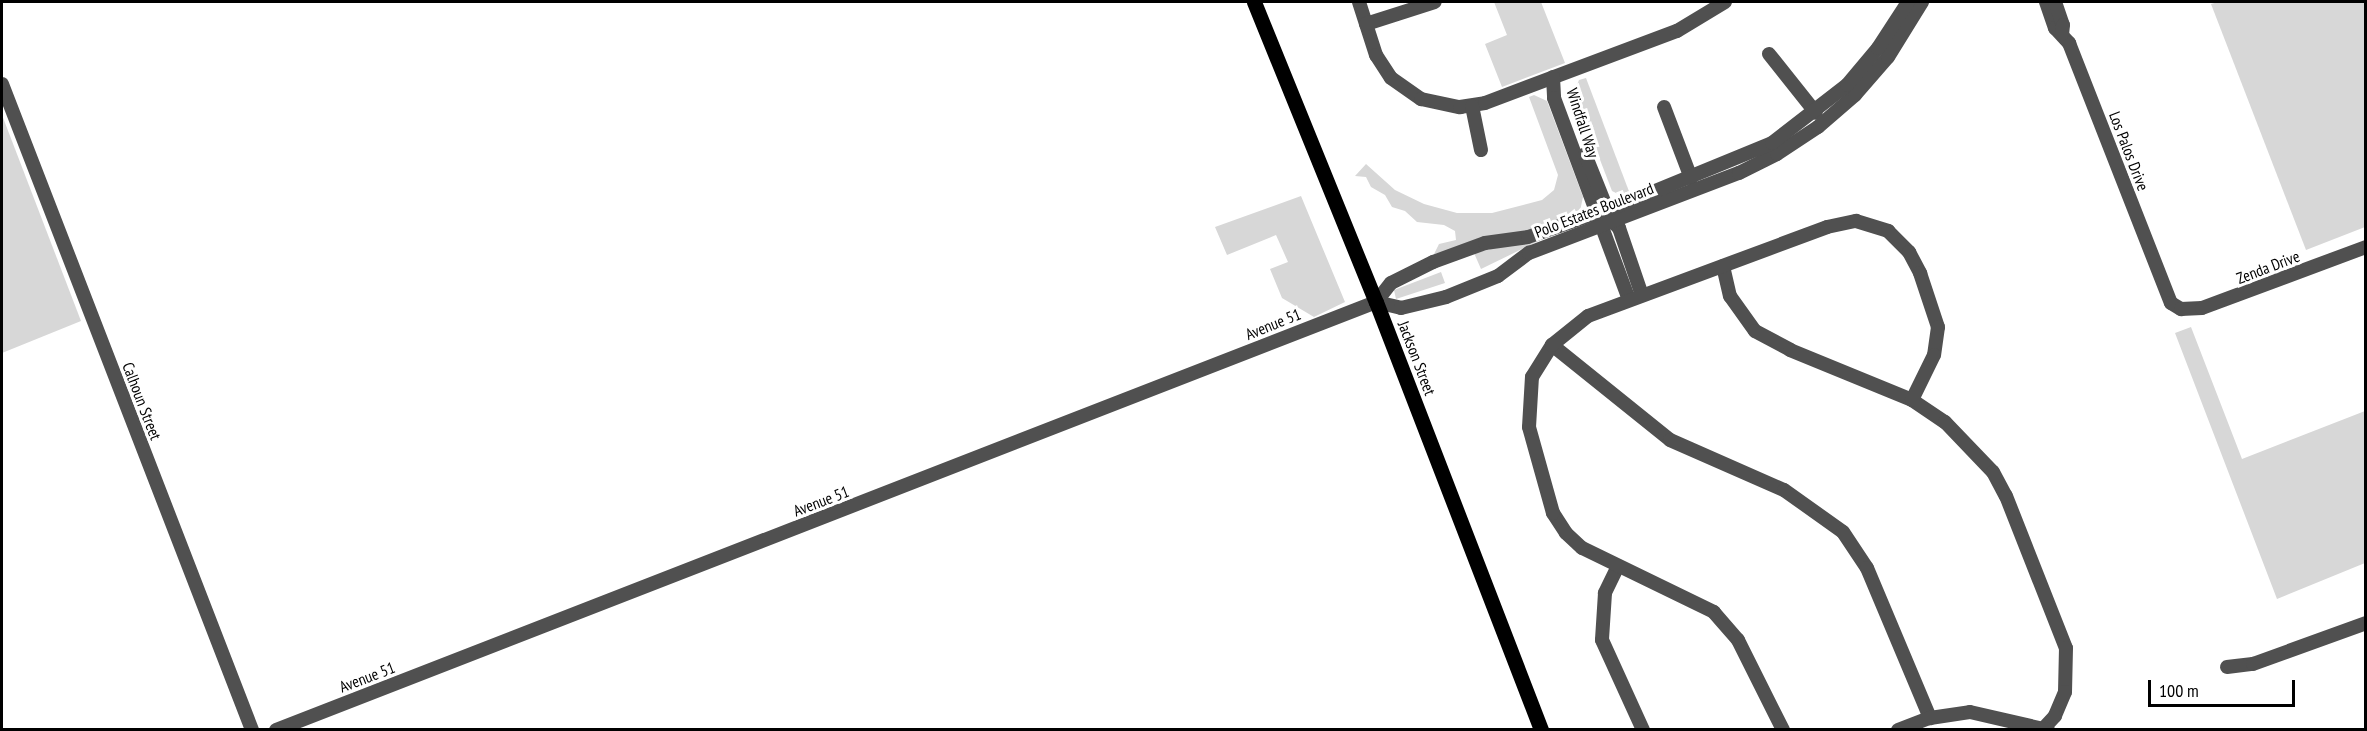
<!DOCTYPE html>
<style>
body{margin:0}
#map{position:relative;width:2367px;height:731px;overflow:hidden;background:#fff;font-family:"PT Sans Narrow",sans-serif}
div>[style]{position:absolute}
.green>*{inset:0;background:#d7d7d7}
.minor>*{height:14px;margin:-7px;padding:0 7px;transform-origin:7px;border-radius:7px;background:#505050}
.major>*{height:15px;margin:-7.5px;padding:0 7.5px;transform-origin:7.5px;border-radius:7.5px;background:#000}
span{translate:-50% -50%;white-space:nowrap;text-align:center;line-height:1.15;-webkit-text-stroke:6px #fff;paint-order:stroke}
.street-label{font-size:16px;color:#000}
.frame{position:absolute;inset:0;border:3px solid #000;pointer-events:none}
.scale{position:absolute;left:2148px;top:680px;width:147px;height:27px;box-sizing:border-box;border:3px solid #000;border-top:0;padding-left:8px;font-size:18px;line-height:21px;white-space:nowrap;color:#000;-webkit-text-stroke:4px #fff;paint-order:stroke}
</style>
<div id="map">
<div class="green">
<div style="clip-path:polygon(1494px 2px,1541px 2px,1565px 63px,1502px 87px,1485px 44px,1507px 35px)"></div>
<div style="clip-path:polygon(2218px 2px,2365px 2px,2365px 227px,2306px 250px,2211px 4px)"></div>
<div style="clip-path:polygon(1586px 78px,1630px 194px,1624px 197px,1612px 191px,1574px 92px,1579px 80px)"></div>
<div style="clip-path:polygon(1534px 95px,1547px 101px,1583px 197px,1580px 211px,1530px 230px,1434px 254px,1439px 244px,1456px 240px,1455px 231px,1444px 225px,1417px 222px,1405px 211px,1392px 207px,1385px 195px,1371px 187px,1366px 177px,1355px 176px,1366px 164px,1395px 190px,1424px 204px,1457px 213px,1492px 213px,1542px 200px,1554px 190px,1558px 175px,1529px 97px)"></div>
<div style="clip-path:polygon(2px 115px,81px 321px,2px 353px)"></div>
<div style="clip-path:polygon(1301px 196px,1345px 302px,1314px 317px,1282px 298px,1270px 269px,1288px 262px,1276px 235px,1227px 255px,1215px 227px)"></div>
<div style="clip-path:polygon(1555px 233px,1481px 269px,1474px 253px)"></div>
<div style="clip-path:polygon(1441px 272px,1445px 283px,1396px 299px,1394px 290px)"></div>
<div style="clip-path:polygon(2191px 327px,2242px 459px,2365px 411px,2365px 563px,2277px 599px,2175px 333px)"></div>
</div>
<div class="minor">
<div style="left:1359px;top:2px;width:56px;rotate:72.2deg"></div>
<div style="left:1376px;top:55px;width:27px;rotate:57deg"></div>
<div style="left:1391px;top:78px;width:37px;rotate:35deg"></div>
<div style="left:1421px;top:99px;width:40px;rotate:12deg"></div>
<div style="left:1460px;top:107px;width:25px;rotate:-9deg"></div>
<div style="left:1485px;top:103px;width:205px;rotate:-20.6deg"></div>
<div style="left:1677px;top:31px;width:56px;rotate:-31.1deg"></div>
<div style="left:2046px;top:2px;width:28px;rotate:71deg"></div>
<div style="left:2055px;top:28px;width:21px;rotate:47deg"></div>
<div style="left:2069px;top:43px;width:279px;rotate:68.6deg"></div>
<div style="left:2171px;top:303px;width:12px;rotate:31deg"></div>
<div style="left:2181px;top:309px;width:21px;rotate:-3deg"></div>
<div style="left:2202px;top:308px;width:175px;rotate:-20.4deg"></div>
<div style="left:2055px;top:2px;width:24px;rotate:71deg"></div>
<div style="left:2063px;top:25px;width:9px;rotate:96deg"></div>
<div style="left:1366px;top:24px;width:72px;rotate:-17.7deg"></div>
<div style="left:1769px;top:54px;width:75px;rotate:51.5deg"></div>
<div style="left:1553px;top:77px;width:21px;rotate:87deg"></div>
<div style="left:1554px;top:98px;width:215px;rotate:69.6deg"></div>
<div style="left:2px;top:84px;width:693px;rotate:68.84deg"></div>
<div style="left:1472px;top:106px;width:45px;rotate:78.4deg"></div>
<div style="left:1664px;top:107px;width:76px;rotate:69.2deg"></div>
<div style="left:1585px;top:154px;width:72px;rotate:68.1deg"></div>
<div style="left:1612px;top:221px;width:10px;rotate:45deg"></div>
<div style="left:1619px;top:228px;width:71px;rotate:71.1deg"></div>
<div style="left:1723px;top:266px;width:31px;rotate:77deg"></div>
<div style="left:1730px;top:296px;width:43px;rotate:54.5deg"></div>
<div style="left:1755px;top:331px;width:40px;rotate:28deg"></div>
<div style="left:1790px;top:350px;width:132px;rotate:22.3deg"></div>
<div style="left:1912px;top:400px;width:40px;rotate:34deg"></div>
<div style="left:1945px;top:422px;width:69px;rotate:46.2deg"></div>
<div style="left:1993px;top:472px;width:27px;rotate:62deg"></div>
<div style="left:2006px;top:496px;width:163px;rotate:68.5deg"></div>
<div style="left:2066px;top:648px;width:44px;rotate:91.3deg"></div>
<div style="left:2065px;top:692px;width:26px;rotate:113deg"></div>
<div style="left:2055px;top:716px;width:16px;rotate:133deg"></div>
<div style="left:1376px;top:302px;width:26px;rotate:13deg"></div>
<div style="left:1401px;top:308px;width:46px;rotate:-13.7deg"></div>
<div style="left:1446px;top:297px;width:56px;rotate:-22deg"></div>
<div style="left:1498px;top:276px;width:39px;rotate:-37deg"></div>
<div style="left:1529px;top:253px;width:225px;rotate:-20.9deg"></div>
<div style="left:1739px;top:173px;width:42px;rotate:-26.6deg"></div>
<div style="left:1777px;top:154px;width:49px;rotate:-33.4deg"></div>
<div style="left:1818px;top:127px;width:49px;rotate:-40.9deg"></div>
<div style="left:1855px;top:95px;width:50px;rotate:-49deg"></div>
<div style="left:1888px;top:57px;width:65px;rotate:-58.3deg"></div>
<div style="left:1376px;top:302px;width:24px;rotate:-52deg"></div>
<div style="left:1391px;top:283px;width:47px;rotate:-26.6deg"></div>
<div style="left:1433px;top:262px;width:55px;rotate:-20.1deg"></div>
<div style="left:1485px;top:243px;width:43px;rotate:-7.9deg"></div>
<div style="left:1528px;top:237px;width:104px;rotate:-19.1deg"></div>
<div style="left:1626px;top:203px;width:158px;rotate:-22.3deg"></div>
<div style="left:1772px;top:143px;width:95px;rotate:-37.7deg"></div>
<div style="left:1847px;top:85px;width:48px;rotate:-50deg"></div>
<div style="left:1878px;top:48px;width:55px;rotate:-56.9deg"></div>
<div style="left:1552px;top:345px;width:151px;rotate:38.8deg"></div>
<div style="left:1670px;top:440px;width:124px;rotate:23.7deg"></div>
<div style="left:1784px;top:490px;width:72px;rotate:35.4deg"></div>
<div style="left:1843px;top:532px;width:43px;rotate:56.3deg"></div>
<div style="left:1867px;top:568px;width:163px;rotate:67.2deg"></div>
<div style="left:1618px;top:566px;width:30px;rotate:116deg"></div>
<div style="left:1605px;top:593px;width:47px;rotate:93.7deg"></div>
<div style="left:1602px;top:640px;width:99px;rotate:65.5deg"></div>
<div style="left:2227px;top:667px;width:26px;rotate:-7deg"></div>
<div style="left:2253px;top:664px;width:120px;rotate:-19.9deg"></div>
<div style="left:276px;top:730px;width:1180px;rotate:-21.26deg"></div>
<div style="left:1783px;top:730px;width:101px;rotate:-116.6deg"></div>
<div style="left:1738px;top:640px;width:37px;rotate:-131deg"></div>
<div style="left:1714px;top:612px;width:147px;rotate:-154.1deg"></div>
<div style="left:1582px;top:548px;width:22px;rotate:-137deg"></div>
<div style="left:1566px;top:533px;width:24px;rotate:-123deg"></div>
<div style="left:1553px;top:513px;width:89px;rotate:-105.6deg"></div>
<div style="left:1529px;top:427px;width:50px;rotate:-86.6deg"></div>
<div style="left:1532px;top:377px;width:38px;rotate:-58deg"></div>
<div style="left:1552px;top:345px;width:46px;rotate:-38.9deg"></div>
<div style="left:1588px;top:316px;width:255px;rotate:-20.4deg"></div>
<div style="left:1827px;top:227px;width:30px;rotate:-12deg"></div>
<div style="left:1856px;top:221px;width:34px;rotate:17deg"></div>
<div style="left:1888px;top:231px;width:30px;rotate:45deg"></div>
<div style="left:1909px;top:252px;width:24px;rotate:62deg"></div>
<div style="left:1920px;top:273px;width:57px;rotate:71.6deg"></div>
<div style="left:1938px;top:327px;width:28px;rotate:98deg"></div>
<div style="left:1934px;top:355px;width:50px;rotate:116.1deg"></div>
<div style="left:1898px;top:730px;width:34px;rotate:-21deg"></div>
<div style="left:1930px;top:718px;width:40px;rotate:-8.5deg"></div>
<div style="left:1970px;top:712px;width:80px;rotate:13deg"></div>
</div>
<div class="major">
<div style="left:1254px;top:2px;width:324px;rotate:67.9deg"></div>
<div style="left:1376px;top:302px;width:459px;rotate:68.9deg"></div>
</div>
<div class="street-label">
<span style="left:1583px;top:123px;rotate:72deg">Windfall Way</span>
<span style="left:2129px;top:151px;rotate:69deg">Los Palos Drive</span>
<span style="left:1594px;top:210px;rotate:-21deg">Polo Estates Boulevard</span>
<span style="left:2268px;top:267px;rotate:-21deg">Zenda Drive</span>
<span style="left:1273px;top:324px;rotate:-22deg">Avenue 51</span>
<span style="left:1417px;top:358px;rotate:69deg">Jackson Street</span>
<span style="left:142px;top:401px;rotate:69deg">Calhoun Street</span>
<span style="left:821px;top:501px;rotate:-21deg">Avenue 51</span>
<span style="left:367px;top:677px;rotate:-21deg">Avenue 51</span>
</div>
<div class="frame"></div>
<div class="scale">100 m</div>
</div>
